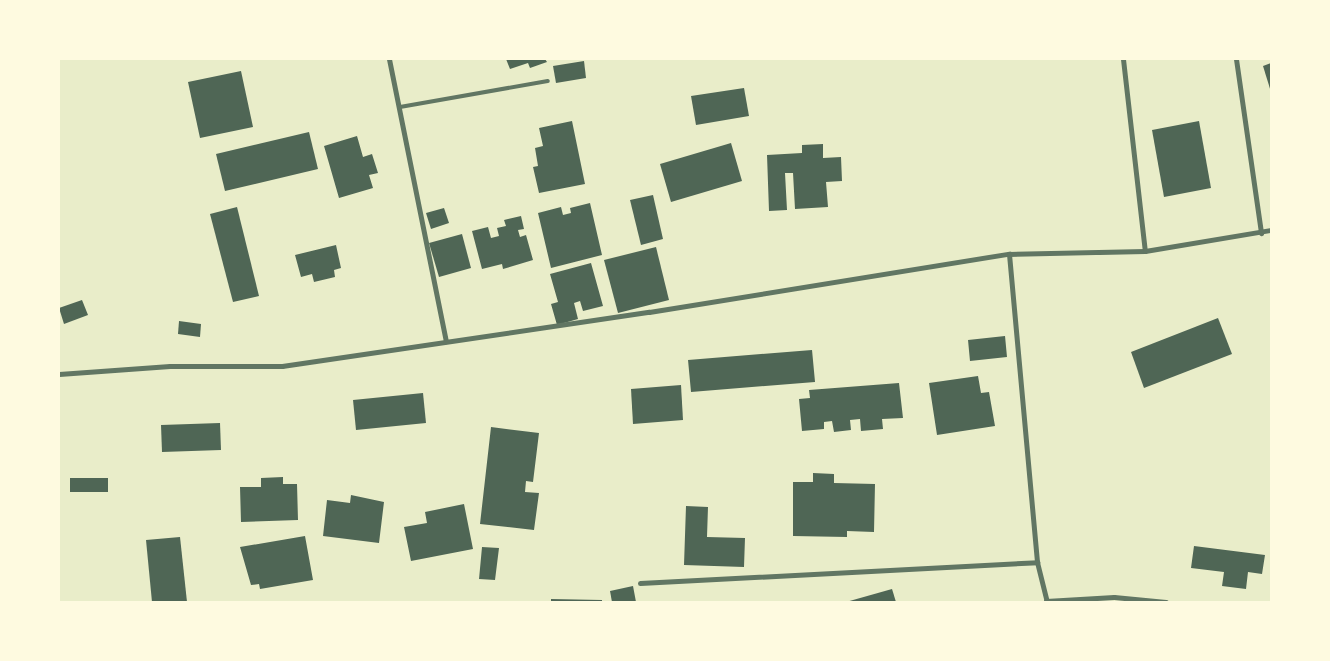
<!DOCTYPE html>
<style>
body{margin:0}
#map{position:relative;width:1330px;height:661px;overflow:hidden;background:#e9edc9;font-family:"Alegreya Sans",sans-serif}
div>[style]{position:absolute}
.building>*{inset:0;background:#4f6655}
.service>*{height:4px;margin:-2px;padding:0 2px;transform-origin:2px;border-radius:2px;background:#617663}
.minor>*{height:5px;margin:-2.5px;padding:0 2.5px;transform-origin:2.5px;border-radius:2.5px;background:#617663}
span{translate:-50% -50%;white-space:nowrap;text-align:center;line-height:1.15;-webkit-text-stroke:4.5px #fefae0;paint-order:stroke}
.frame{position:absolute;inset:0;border:60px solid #fefae0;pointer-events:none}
</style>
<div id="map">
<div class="building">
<div style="clip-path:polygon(506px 59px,545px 59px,547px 62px,530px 68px,528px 63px,510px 69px)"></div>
<div style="clip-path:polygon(584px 61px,586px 78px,556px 83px,553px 66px)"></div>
<div style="clip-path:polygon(1271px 63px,1271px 92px,1263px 66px)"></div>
<div style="clip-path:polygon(241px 71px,253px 127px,200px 138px,188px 82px)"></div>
<div style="clip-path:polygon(744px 88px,749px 116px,696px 125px,691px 96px)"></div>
<div style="clip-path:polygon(572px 121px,585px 184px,539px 193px,533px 167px,538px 166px,535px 148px,543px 146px,539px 128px)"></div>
<div style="clip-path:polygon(1199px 121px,1211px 188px,1164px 197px,1152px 130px)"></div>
<div style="clip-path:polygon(309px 132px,318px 169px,225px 191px,216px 154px)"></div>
<div style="clip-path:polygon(357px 136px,363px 157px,372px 154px,378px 173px,369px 175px,373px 188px,339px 198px,324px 146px)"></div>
<div style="clip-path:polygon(731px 143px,742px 181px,671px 202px,660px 164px)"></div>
<div style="clip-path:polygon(823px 144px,823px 158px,841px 157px,842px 181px,826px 182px,828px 207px,795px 209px,793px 173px,785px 173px,787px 210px,769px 211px,767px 155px,802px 153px,802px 145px)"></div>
<div style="clip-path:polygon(653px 195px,663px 239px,641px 245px,630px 200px)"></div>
<div style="clip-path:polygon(590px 203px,602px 255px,551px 268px,538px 213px,561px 207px,563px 215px,571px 213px,570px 208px)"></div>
<div style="clip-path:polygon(237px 207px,259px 296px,233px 302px,210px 214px)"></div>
<div style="clip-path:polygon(444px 208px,449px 223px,431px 229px,426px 213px)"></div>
<div style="clip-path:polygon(521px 216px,524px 229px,518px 230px,520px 237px,526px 235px,533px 260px,503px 269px,502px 264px,482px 269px,472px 231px,488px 227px,491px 238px,499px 236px,497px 228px,506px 226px,504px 220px)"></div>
<div style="clip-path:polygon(462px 234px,471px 268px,439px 277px,429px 243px)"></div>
<div style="clip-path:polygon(336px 245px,341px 268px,334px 270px,335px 277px,314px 282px,312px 274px,301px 277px,295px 255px)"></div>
<div style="clip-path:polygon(656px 247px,669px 300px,618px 313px,604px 260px)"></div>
<div style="clip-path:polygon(591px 263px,603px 306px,583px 311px,580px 301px,574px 303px,578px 319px,557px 325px,551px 304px,558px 302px,550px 274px)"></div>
<div style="clip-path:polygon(82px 300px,88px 315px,64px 324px,59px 308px)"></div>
<div style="clip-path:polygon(1218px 318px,1232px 354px,1144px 388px,1131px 352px)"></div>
<div style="clip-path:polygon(179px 321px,201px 324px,200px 337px,178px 334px)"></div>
<div style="clip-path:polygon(1005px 336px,1007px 357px,970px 361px,968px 340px)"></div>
<div style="clip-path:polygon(812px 350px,815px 382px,691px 392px,688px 360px)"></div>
<div style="clip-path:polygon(978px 376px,981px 393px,989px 392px,995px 426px,937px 435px,929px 383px)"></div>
<div style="clip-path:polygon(899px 383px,903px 418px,882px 419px,883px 429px,861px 431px,860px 419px,850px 420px,851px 430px,834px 432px,832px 421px,824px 422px,824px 429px,802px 431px,799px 399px,810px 398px,809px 390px)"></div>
<div style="clip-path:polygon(681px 385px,683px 420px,633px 424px,631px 389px)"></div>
<div style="clip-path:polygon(423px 393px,426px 423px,356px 430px,353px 400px)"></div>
<div style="clip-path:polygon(220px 423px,221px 450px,162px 452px,161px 425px)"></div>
<div style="clip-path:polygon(491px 427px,539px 433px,533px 482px,526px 481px,525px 492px,539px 493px,534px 530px,480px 524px)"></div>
<div style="clip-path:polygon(813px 473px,834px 474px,834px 483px,875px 484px,874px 532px,847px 531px,847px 537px,793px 536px,793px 482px,813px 482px)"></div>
<div style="clip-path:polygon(283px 477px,283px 484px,297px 484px,298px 520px,241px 522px,240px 487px,261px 487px,261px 478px)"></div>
<div style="clip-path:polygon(70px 478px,108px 478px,108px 492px,70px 492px)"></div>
<div style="clip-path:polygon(351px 495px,384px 502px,379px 543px,323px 536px,327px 500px,350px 503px)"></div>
<div style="clip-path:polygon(464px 504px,473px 549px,411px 561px,404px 527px,427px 523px,425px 512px)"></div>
<div style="clip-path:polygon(686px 506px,708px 507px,707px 537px,745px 538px,744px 567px,684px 565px)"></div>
<div style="clip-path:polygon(305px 536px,313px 580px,260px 589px,259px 584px,251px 585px,240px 547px)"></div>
<div style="clip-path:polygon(180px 537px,187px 602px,152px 602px,146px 540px)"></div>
<div style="clip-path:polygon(1194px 546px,1265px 555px,1262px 574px,1248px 572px,1246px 589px,1222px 586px,1224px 572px,1191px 568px)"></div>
<div style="clip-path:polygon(482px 547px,499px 548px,495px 580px,479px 579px)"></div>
<div style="clip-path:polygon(633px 586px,636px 602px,612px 602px,610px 591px)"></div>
<div style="clip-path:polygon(892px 589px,896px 602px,846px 602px)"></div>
<div style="clip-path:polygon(551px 599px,602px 600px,602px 602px,551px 602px)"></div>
</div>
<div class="service">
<div style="left:400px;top:107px;width:150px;rotate:-10deg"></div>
</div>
<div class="minor">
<div style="left:389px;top:59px;width:288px;rotate:78.6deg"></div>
<div style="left:1123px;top:59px;width:193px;rotate:83.5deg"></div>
<div style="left:1236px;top:59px;width:176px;rotate:81.8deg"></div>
<div style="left:1009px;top:254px;width:309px;rotate:84.8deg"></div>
<div style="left:1037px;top:562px;width:41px;rotate:76deg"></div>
<div style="left:59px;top:374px;width:111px;rotate:-4.1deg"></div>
<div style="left:170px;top:366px;width:112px"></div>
<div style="left:282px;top:366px;width:371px;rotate:-8.4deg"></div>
<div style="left:649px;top:312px;width:365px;rotate:-9.2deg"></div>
<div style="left:1009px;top:254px;width:136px;rotate:-1.3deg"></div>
<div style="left:1145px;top:251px;width:128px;rotate:-9.5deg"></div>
<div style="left:640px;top:583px;width:398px;rotate:-3deg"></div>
<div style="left:1046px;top:601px;width:68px;rotate:-3.4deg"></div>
<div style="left:1114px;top:597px;width:52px;rotate:5.5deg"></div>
</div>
<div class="frame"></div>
</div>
